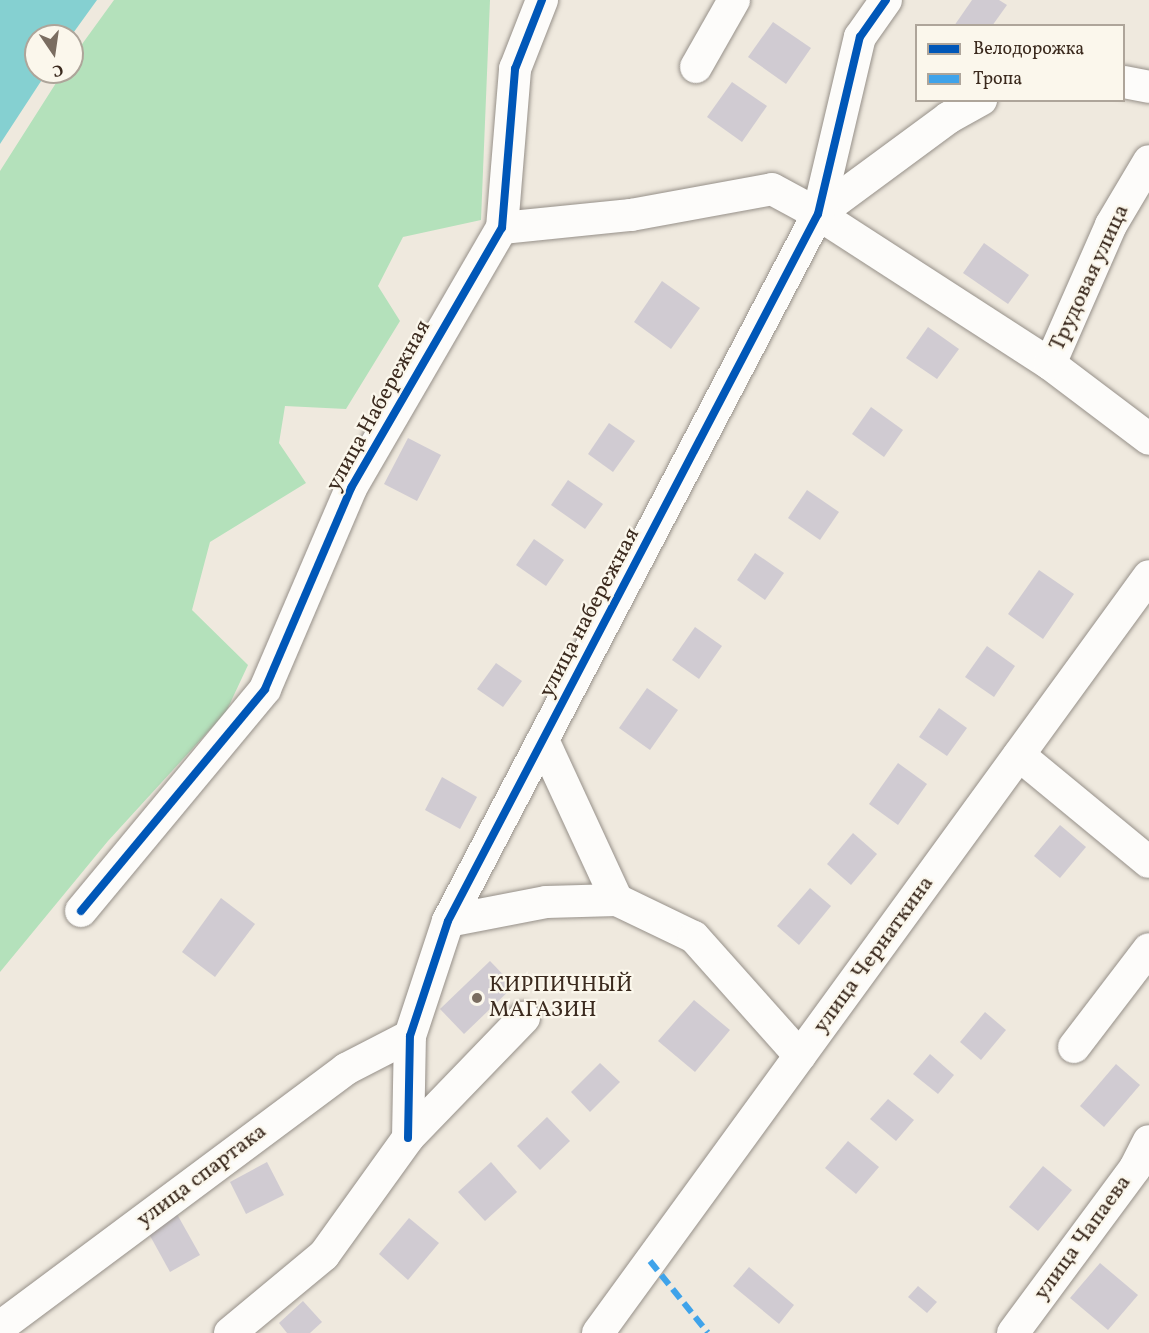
<!DOCTYPE html>
<meta charset="utf-8">
<style>
body{margin:0}
#map{position:relative;width:1149px;height:1333px;overflow:hidden;background:#efe9de;font-family:Vollkorn,serif}
div>[style]{position:absolute}
.green>*{inset:0;background:#b4e1bb}
.water>*{inset:0;background:#85d0d1}
.building>*{inset:0;background:#d0cbd2}
.roads{filter:drop-shadow(0 0 2px #969089) drop-shadow(0 0 2px #969089)}
.minor>*{height:32px;margin:-16px;padding:0 16px;transform-origin:16px;border-radius:16px;background:#fdfcfa}
.quiet>*{height:6px;margin-top:-3px;transform-origin:0;background:repeating-linear-gradient(90deg,#3fa3ea 0 12px,transparent 0 18px)}
.cycleway>*{height:8px;margin:-4px;padding:0 4px;transform-origin:4px;border-radius:4px;background:#0057b8}
.dots>*{width:16px;height:16px;translate:-50% -50%;box-sizing:border-box;border:3px solid #fbf7ec;border-radius:50%}
span{translate:-50% -50%;white-space:nowrap;text-align:center;line-height:1.15;-webkit-text-stroke:4.5px #fbf7ec;paint-order:stroke}
.street-label{font-size:22px;color:#3b2a1e}
.poi-label{font-size:22px;color:#3b2a1e}
.left{translate:0 -50%;text-align:left}
.legend{position:absolute;left:915px;top:24px;width:210px;height:78px;box-sizing:border-box;background:#fbf7ec;border:2px solid #aea59a;margin:0;padding:8px 10px;list-style:none;font-size:18px;color:#3b2a1e}
.legend li{display:flex;align-items:center;gap:12px;height:30px}
.legend b{width:30px;border:2px solid #aea59a}
.north{position:absolute;left:24px;top:24px;width:60px;height:60px;box-sizing:border-box;background:#fbf7ec;border:2px solid #aea59a;border-radius:50%;rotate:167deg;font-size:16px;font-weight:700;line-height:24px;text-align:center;color:#3b2a1e}
.north::after{content:'';display:block;margin:auto;width:21px;height:27px;background:#7a6d61;clip-path:polygon(50% 0,100% 100%,50% 72%,0 100%)}
</style>
<div id="map">
<div class="green">
<div style="clip-path:polygon(114px 0,490px 0,481px 220px,403px 237px,378px 286px,400px 321px,346px 409px,285px 406px,279px 443px,306px 483px,210px 542px,192px 610px,248px 665px,226px 712px,108px 841px,0 972px,0 171px,63px 72px,72px 72px,72px 58px)"></div>
</div>
<div class="water">
<div style="clip-path:polygon(0 0,97px 0,71px 36px,36px 36px,36px 72px,47px 72px,0 144px)"></div>
</div>
<div class="building">
<div style="clip-path:polygon(972px 0,999px 0,1007px 5px,992px 26px,954px 26px)"></div>
<div style="clip-path:polygon(773px 22px,811px 48px,786px 84px,748px 57px)"></div>
<div style="clip-path:polygon(732px 82px,767px 106px,742px 142px,707px 117px)"></div>
<div style="clip-path:polygon(984px 243px,1029px 275px,1008px 304px,963px 273px)"></div>
<div style="clip-path:polygon(662px 281px,700px 308px,671px 349px,634px 322px)"></div>
<div style="clip-path:polygon(928px 327px,959px 349px,937px 379px,906px 358px)"></div>
<div style="clip-path:polygon(871px 407px,903px 430px,884px 457px,852px 434px)"></div>
<div style="clip-path:polygon(609px 423px,635px 441px,613px 472px,588px 454px)"></div>
<div style="clip-path:polygon(408px 438px,441px 455px,417px 501px,384px 484px)"></div>
<div style="clip-path:polygon(568px 480px,603px 504px,585px 529px,551px 505px)"></div>
<div style="clip-path:polygon(807px 490px,839px 512px,820px 540px,788px 518px)"></div>
<div style="clip-path:polygon(534px 539px,564px 560px,546px 586px,516px 565px)"></div>
<div style="clip-path:polygon(755px 553px,784px 573px,765px 600px,737px 580px)"></div>
<div style="clip-path:polygon(1039px 570px,1074px 594px,1043px 639px,1008px 614px)"></div>
<div style="clip-path:polygon(695px 627px,722px 646px,699px 679px,672px 660px)"></div>
<div style="clip-path:polygon(987px 646px,1015px 666px,994px 697px,965px 677px)"></div>
<div style="clip-path:polygon(496px 663px,522px 681px,503px 707px,477px 689px)"></div>
<div style="clip-path:polygon(647px 688px,678px 710px,650px 750px,619px 728px)"></div>
<div style="clip-path:polygon(939px 708px,967px 728px,947px 756px,919px 737px)"></div>
<div style="clip-path:polygon(898px 763px,927px 784px,898px 825px,869px 804px)"></div>
<div style="clip-path:polygon(442px 777px,477px 797px,460px 829px,425px 810px)"></div>
<div style="clip-path:polygon(1060px 825px,1086px 847px,1060px 878px,1034px 856px)"></div>
<div style="clip-path:polygon(853px 833px,877px 854px,851px 885px,827px 864px)"></div>
<div style="clip-path:polygon(810px 888px,831px 906px,799px 945px,777px 926px)"></div>
<div style="clip-path:polygon(221px 898px,255px 924px,215px 977px,182px 952px)"></div>
<div style="clip-path:polygon(490px 961px,514px 986px,464px 1034px,440px 1009px)"></div>
<div style="clip-path:polygon(694px 1000px,730px 1030px,695px 1072px,658px 1041px)"></div>
<div style="clip-path:polygon(985px 1012px,1006px 1030px,981px 1060px,960px 1042px)"></div>
<div style="clip-path:polygon(930px 1054px,954px 1075px,938px 1094px,913px 1074px)"></div>
<div style="clip-path:polygon(600px 1063px,620px 1082px,590px 1112px,571px 1092px)"></div>
<div style="clip-path:polygon(1116px 1064px,1140px 1085px,1104px 1127px,1080px 1106px)"></div>
<div style="clip-path:polygon(888px 1099px,914px 1120px,896px 1141px,870px 1119px)"></div>
<div style="clip-path:polygon(547px 1117px,570px 1141px,540px 1170px,517px 1146px)"></div>
<div style="clip-path:polygon(848px 1141px,879px 1167px,856px 1194px,825px 1168px)"></div>
<div style="clip-path:polygon(267px 1162px,284px 1195px,246px 1214px,230px 1182px)"></div>
<div style="clip-path:polygon(491px 1162px,517px 1192px,485px 1221px,458px 1192px)"></div>
<div style="clip-path:polygon(1043px 1166px,1072px 1190px,1038px 1231px,1009px 1207px)"></div>
<div style="clip-path:polygon(173px 1207px,200px 1255px,170px 1272px,143px 1223px)"></div>
<div style="clip-path:polygon(409px 1218px,439px 1243px,408px 1280px,379px 1254px)"></div>
<div style="clip-path:polygon(1100px 1263px,1138px 1295px,1108px 1330px,1070px 1298px)"></div>
<div style="clip-path:polygon(749px 1267px,794px 1305px,779px 1324px,733px 1286px)"></div>
<div style="clip-path:polygon(918px 1286px,937px 1302px,927px 1313px,908px 1297px)"></div>
<div style="clip-path:polygon(303px 1301px,322px 1322px,310px 1333px,287px 1333px,279px 1323px)"></div>
</div>
<div class="roads">
<div class="minor">
<div style="left:696px;top:67px;width:77px;rotate:-60.4deg"></div>
<div style="left:1124px;top:82px;width:25px;rotate:11deg"></div>
<div style="left:818px;top:214px;width:162px;rotate:-36.4deg"></div>
<div style="left:948px;top:118px;width:38px;rotate:-29deg"></div>
<div style="left:502px;top:228px;width:130px;rotate:-5.8deg"></div>
<div style="left:631px;top:215px;width:143px;rotate:-10.4deg"></div>
<div style="left:772px;top:189px;width:52px;rotate:28.5deg"></div>
<div style="left:818px;top:214px;width:276px;rotate:32.9deg"></div>
<div style="left:1050px;top:364px;width:124px;rotate:37.1deg"></div>
<div style="left:1050px;top:364px;width:152px;rotate:-66.3deg"></div>
<div style="left:1111px;top:225px;width:74px;rotate:-59.3deg"></div>
<div style="left:543px;top:740px;width:176px;rotate:65.2deg"></div>
<div style="left:1019px;top:755px;width:168px;rotate:39.5deg"></div>
<div style="left:81px;top:911px;width:288px;rotate:-50.3deg"></div>
<div style="left:265px;top:689px;width:219px;rotate:-66.8deg"></div>
<div style="left:351px;top:488px;width:301px;rotate:-59.9deg"></div>
<div style="left:502px;top:228px;width:160px;rotate:-85.3deg"></div>
<div style="left:515px;top:69px;width:74px;rotate:-68.6deg"></div>
<div style="left:448px;top:921px;width:100px;rotate:-11deg"></div>
<div style="left:546px;top:902px;width:71px;rotate:-1.6deg"></div>
<div style="left:617px;top:900px;width:85px;rotate:25.7deg"></div>
<div style="left:694px;top:937px;width:159px;rotate:48.3deg"></div>
<div style="left:1074px;top:1047px;width:123px;rotate:-52.6deg"></div>
<div style="left:408px;top:1138px;width:102px;rotate:-88.9deg"></div>
<div style="left:410px;top:1036px;width:121px;rotate:-71.7deg"></div>
<div style="left:448px;top:921px;width:798px;rotate:-62.38deg"></div>
<div style="left:818px;top:214px;width:182px;rotate:-76.7deg"></div>
<div style="left:860px;top:37px;width:45px;rotate:-54.9deg"></div>
<div style="left:0;top:1327px;width:432px;rotate:-36.7deg"></div>
<div style="left:346px;top:1069px;width:72px;rotate:-27.3deg"></div>
<div style="left:230px;top:1333px;width:122px;rotate:-39.7deg"></div>
<div style="left:324px;top:1255px;width:144px;rotate:-54.3deg"></div>
<div style="left:408px;top:1138px;width:167px;rotate:-46deg"></div>
<div style="left:598px;top:1333px;width:936px;rotate:-53.95deg"></div>
<div style="left:1013px;top:1333px;width:205px;rotate:-53.5deg"></div>
<div style="left:1135px;top:1168px;width:30px;rotate:-63deg"></div>
</div>
</div>
<div class="quiet">
<div style="left:650px;top:1261px;width:92px;rotate:51.1deg"></div>
</div>
<div class="cycleway">
<div style="left:81px;top:911px;width:288px;rotate:-50.3deg"></div>
<div style="left:265px;top:689px;width:219px;rotate:-66.8deg"></div>
<div style="left:351px;top:488px;width:301px;rotate:-59.9deg"></div>
<div style="left:502px;top:228px;width:160px;rotate:-85.3deg"></div>
<div style="left:515px;top:69px;width:74px;rotate:-68.6deg"></div>
<div style="left:408px;top:1138px;width:102px;rotate:-88.9deg"></div>
<div style="left:410px;top:1036px;width:121px;rotate:-71.7deg"></div>
<div style="left:448px;top:921px;width:798px;rotate:-62.38deg"></div>
<div style="left:818px;top:214px;width:182px;rotate:-76.7deg"></div>
<div style="left:860px;top:37px;width:45px;rotate:-54.9deg"></div>
</div>
<div class="dots">
<div style="left:477px;top:998px;background:#7a6d61"></div>
</div>
<div class="street-label">
<span style="left:1090px;top:278px;rotate:-65deg">Трудовая улица</span>
<span style="left:379px;top:406px;rotate:-61deg">улица Набережная</span>
<span style="left:590px;top:613px;rotate:-62deg">улица набережная</span>
<span style="left:874px;top:955px;rotate:-54deg">улица Чернаткина</span>
<span style="left:202px;top:1176px;rotate:-37deg">улица спартака</span>
<span style="left:1083px;top:1238px;rotate:-54deg">улица Чапаева</span>
</div>
<div class="poi-label">
<span class="left" style="left:489px;top:998px">КИРПИЧНЫЙ<br>МАГАЗИН</span>
</div>
<ul class="legend">
<li><b style="height:8px;background:#0057b8"></b>Велодорожка</li>
<li><b style="height:8px;background:#3fa3ea"></b>Тропа</li>
</ul>
<div class="north">С</div>
</div>
